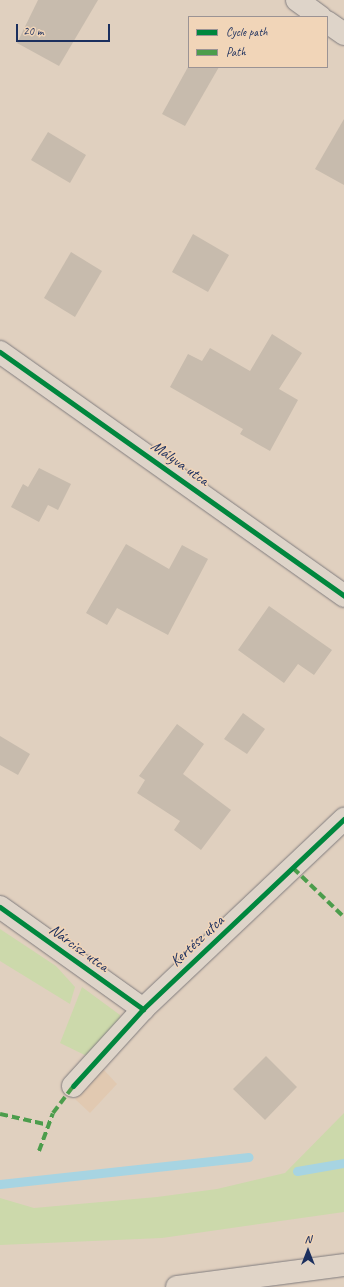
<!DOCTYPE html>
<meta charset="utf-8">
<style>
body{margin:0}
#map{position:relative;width:344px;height:1287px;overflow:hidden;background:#e0d0bf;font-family:Caveat,sans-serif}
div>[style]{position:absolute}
.built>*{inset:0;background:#e1c9b1}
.green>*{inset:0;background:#ccd9ab}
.stream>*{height:9px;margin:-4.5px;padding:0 4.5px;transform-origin:4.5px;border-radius:4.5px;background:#a7d4e2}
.building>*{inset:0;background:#c7bbad}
.roads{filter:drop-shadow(0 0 1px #807c7e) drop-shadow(0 0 1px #807c7e)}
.minor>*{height:22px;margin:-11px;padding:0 11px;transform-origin:11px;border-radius:11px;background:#ded4c9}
.trunk>*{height:22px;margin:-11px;padding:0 11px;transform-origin:11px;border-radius:11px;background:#e0d4c7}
.quiet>*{height:4px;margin-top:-2px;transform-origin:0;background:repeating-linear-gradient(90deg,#4c9d4c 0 8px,transparent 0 12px)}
.cycleway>*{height:5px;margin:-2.5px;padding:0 2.5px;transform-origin:2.5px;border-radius:2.5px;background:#00873e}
span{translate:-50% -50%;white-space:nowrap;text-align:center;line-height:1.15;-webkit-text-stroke:3px #f1d5b8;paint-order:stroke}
.street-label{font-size:16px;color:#1b2f5e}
.legend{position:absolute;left:188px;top:16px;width:140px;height:52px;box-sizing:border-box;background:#f1d5b8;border:1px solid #9b9394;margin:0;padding:5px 7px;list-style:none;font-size:12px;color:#1b2f5e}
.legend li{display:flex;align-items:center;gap:8px;height:20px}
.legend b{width:20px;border:1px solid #9b9394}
.north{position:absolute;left:288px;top:1231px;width:40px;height:40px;-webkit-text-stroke:3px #f1d5b8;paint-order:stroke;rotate:0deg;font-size:11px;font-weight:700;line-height:16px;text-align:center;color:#1b2f5e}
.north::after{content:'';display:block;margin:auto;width:14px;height:18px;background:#1b2f5e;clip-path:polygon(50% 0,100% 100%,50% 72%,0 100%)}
.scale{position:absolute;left:16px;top:24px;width:94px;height:18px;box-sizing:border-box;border:2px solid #1b2f5e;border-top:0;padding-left:5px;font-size:12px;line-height:14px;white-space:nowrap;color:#1b2f5e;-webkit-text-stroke:3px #f1d5b8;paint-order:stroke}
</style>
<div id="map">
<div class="built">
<div style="clip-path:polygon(103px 1069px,117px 1084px,90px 1113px,75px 1099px)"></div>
</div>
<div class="green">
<div style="clip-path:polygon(0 929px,56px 966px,75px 987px,70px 1004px,0 961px)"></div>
<div style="clip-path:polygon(82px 987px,120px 1015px,121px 1036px,93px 1059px,60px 1043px)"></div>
<div style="clip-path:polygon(344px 1113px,344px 1212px,162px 1238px,0 1245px,0 1198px,34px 1208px,157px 1197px,217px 1189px,285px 1173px)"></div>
</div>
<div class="stream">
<div style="left:297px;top:1171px;width:48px;rotate:-9.7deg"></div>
<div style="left:0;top:1184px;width:250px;rotate:-6.2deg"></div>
</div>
<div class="building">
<div style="clip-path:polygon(38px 0,98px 0,59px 66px,17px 43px)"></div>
<div style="clip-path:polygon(188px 67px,219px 67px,185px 126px,162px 114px)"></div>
<div style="clip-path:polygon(344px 119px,344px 185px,315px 169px)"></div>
<div style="clip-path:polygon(48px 132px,86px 155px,70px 183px,31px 160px)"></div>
<div style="clip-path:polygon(193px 234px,229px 255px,208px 292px,172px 272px)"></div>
<div style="clip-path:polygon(71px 252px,102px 271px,75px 317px,44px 298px)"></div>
<div style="clip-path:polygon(272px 334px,302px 353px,279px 389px,298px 400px,270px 451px,240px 434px,243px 429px,170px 387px,188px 354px,202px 361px,210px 348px,250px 371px)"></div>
<div style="clip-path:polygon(39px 468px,71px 484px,58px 510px,48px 505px,39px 522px,11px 507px,23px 484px,28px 487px)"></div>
<div style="clip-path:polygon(126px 544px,169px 569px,182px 545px,208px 559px,168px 635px,117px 608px,107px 625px,86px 613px)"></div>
<div style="clip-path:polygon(269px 606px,332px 650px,314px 675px,298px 664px,284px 683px,238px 650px)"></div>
<div style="clip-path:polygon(243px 713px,265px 729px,247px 754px,224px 739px)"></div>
<div style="clip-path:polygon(177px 724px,204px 744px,183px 774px,231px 810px,201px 850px,174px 830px,180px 821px,137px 793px,145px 780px,139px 776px)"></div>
<div style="clip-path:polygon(0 736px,30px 754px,18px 775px,0 765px)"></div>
<div style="clip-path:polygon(266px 1056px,297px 1087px,265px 1120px,233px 1089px)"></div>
</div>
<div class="roads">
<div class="minor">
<div style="left:297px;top:0;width:29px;rotate:36deg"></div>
<div style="left:327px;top:22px;width:21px;rotate:35deg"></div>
<div style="left:0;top:352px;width:422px;rotate:35.3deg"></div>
<div style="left:0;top:907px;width:176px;rotate:35.5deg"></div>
<div style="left:73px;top:1086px;width:104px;rotate:-47.7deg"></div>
<div style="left:143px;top:1009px;width:277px;rotate:-43.4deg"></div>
</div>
<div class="trunk">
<div style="left:177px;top:1287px;width:168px;rotate:-7.5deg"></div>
</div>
</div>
<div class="quiet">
<div style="left:293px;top:868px;width:71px;rotate:43.9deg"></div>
<div style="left:0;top:1114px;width:50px;rotate:12.7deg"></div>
<div style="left:39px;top:1151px;width:40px;rotate:-69.8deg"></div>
<div style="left:53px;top:1113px;width:34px;rotate:-53deg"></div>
</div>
<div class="cycleway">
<div style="left:0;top:352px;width:422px;rotate:35.3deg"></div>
<div style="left:0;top:907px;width:176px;rotate:35.5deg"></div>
<div style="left:73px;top:1086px;width:104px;rotate:-47.7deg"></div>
<div style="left:143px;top:1009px;width:277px;rotate:-43.4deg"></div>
</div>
<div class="street-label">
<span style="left:180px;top:463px;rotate:35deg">Mályva utca</span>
<span style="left:197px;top:941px;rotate:-43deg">Kertész utca</span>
<span style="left:79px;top:948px;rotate:36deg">Nárcisz utca</span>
</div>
<ul class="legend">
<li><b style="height:5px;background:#00873e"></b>Cycle path</li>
<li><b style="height:5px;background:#4c9d4c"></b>Path</li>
</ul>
<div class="north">N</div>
<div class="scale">20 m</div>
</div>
